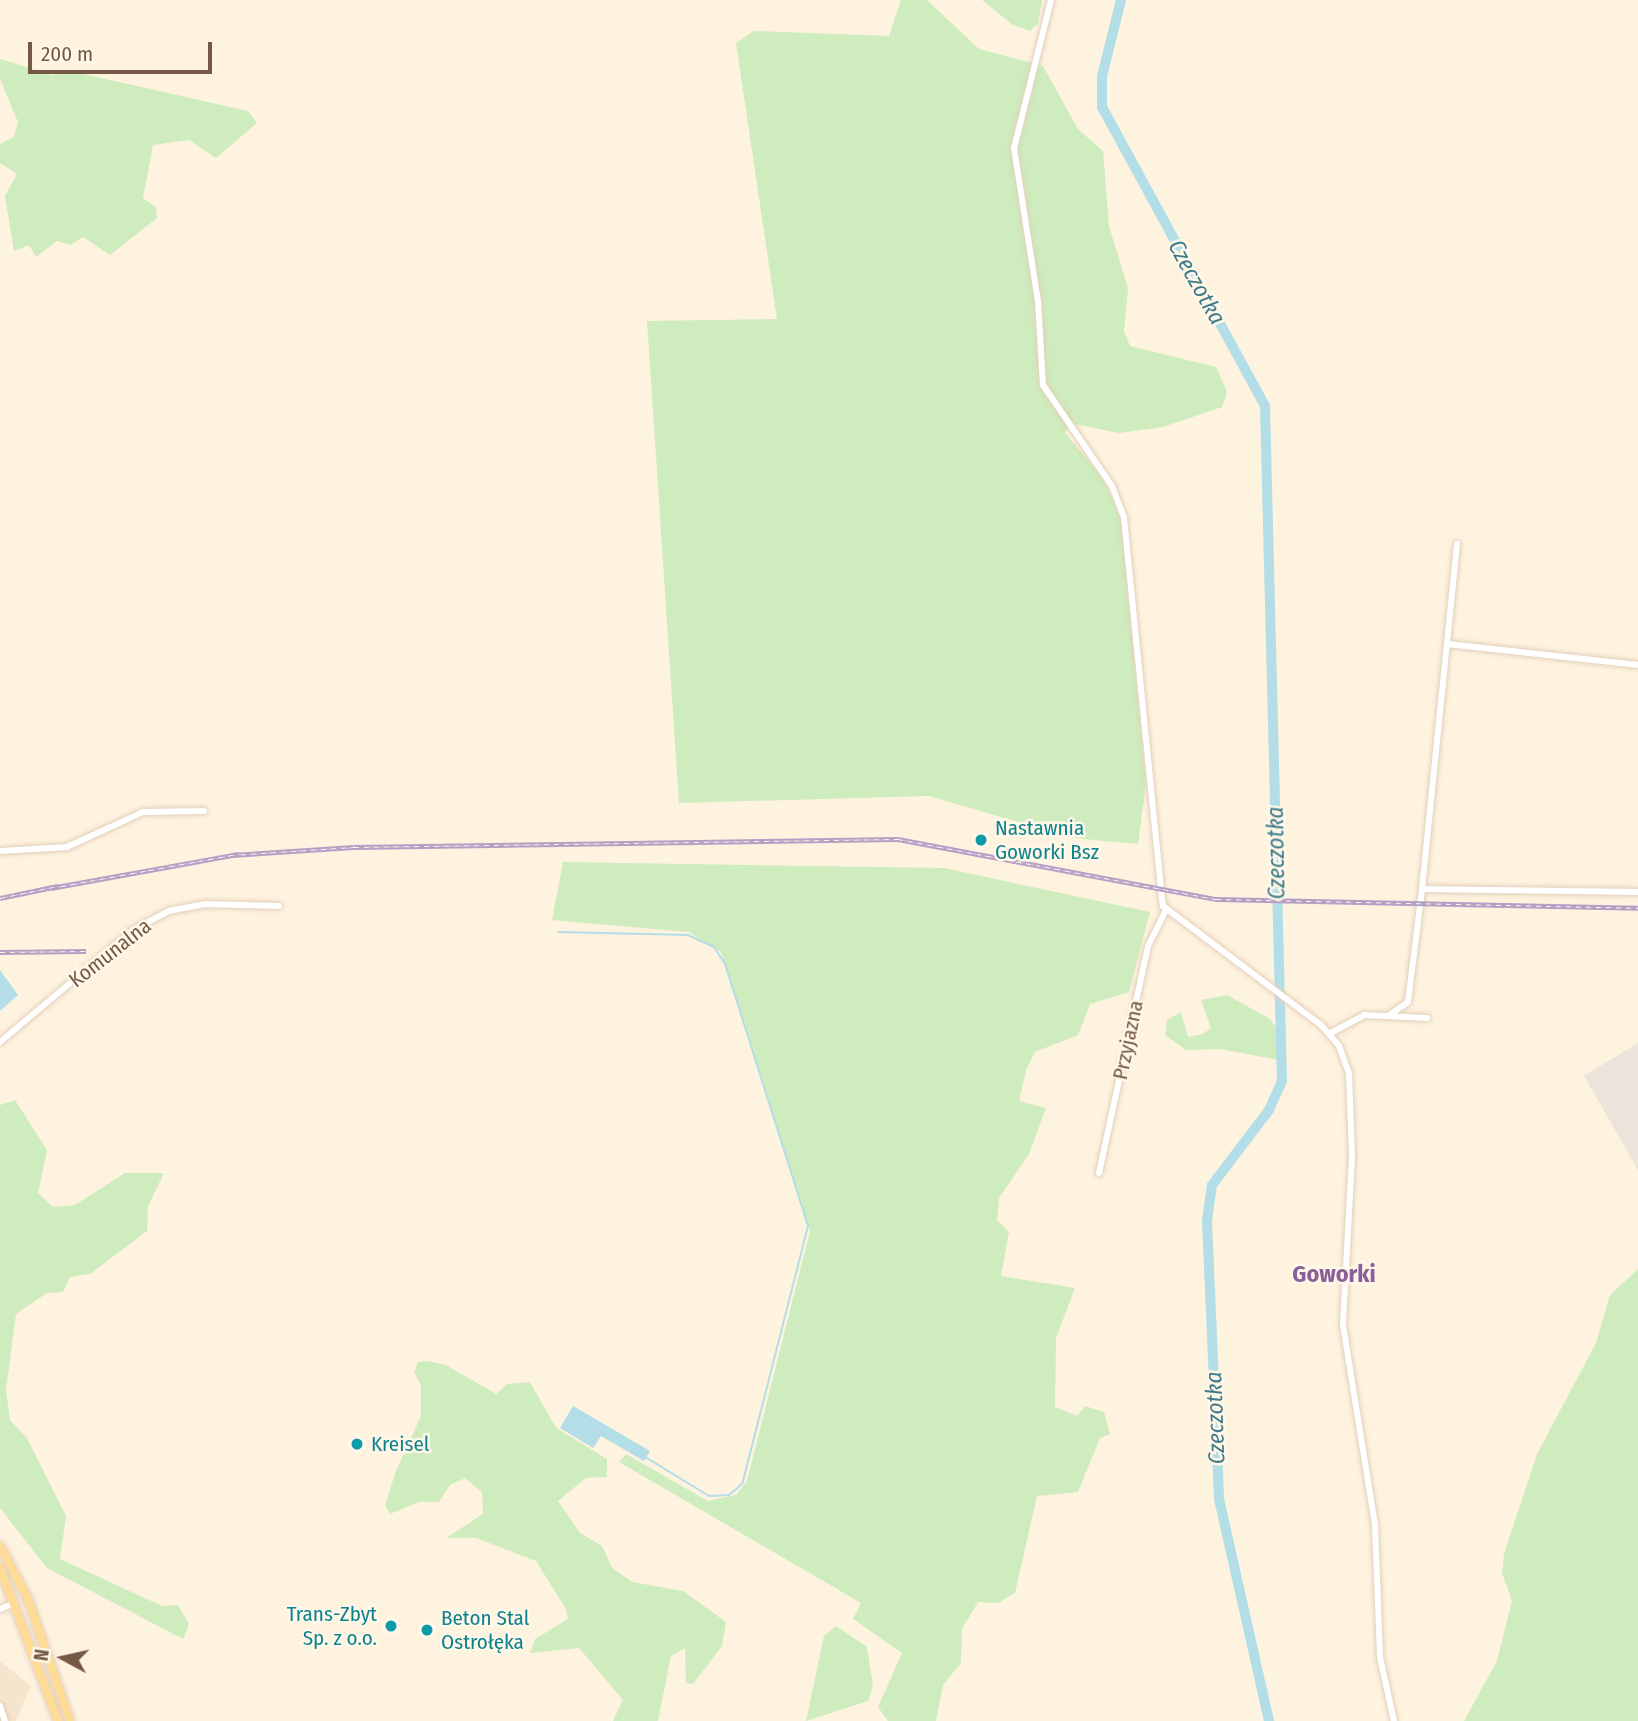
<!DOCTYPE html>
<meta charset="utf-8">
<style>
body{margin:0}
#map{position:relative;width:1638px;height:1721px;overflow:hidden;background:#fef3df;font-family:"Fira Sans Condensed",sans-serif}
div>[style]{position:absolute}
.residential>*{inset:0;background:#f6e5cd}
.industrial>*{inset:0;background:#ebe4db}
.green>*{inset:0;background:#ceecbd}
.water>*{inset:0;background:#b3dee8}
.stream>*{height:2px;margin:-1px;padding:0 1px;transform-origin:1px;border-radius:1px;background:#b3dee8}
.river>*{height:10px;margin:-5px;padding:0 5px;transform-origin:5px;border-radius:5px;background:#b3dee8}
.roads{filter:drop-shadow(0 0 2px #e2cfbb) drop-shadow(0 0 2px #e2cfbb)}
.minor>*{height:6px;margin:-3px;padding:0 3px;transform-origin:3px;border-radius:3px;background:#fff}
.major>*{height:8px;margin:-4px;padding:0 4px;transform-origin:4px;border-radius:4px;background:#ffdc95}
.rail>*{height:4.5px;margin-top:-2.25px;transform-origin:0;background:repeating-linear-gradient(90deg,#fff7e7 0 5px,#b69ec7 0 10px);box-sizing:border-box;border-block:2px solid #b69ec7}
.dots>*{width:19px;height:19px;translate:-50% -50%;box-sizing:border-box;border:4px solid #fff7e7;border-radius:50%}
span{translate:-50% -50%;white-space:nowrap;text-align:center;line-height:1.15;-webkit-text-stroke:5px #fff7e7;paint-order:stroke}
.culture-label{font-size:21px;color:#0d838f}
.left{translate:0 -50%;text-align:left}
.right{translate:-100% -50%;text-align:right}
.street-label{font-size:21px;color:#765945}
.water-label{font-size:23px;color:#3e7a8b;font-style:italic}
.quarter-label{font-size:24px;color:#89609a;font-weight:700}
.north{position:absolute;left:28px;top:1623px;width:70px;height:70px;-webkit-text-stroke:5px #fff7e7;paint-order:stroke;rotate:278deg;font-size:19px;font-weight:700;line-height:28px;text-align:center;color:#765945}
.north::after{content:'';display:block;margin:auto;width:24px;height:32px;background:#765945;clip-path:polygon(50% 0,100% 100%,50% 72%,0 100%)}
.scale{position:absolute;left:28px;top:42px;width:184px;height:32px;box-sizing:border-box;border:4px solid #765945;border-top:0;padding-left:9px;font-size:21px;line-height:24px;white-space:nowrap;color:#765945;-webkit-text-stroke:5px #fff7e7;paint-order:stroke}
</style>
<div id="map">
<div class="residential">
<div style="clip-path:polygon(0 1661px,31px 1686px,16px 1721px,0 1721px)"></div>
</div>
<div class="industrial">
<div style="clip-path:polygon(1638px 1043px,1638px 1170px,1584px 1076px)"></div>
</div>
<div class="green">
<div style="clip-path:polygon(901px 0,927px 0,979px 49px,1043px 66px,1078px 129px,1103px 151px,1109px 226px,1128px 288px,1124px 331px,1130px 346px,1216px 367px,1227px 392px,1222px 407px,1163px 427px,1119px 433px,1069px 423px,1065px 433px,1102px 477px,1121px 519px,1146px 784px,1138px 844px,1073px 838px,929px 796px,679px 803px,647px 321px,777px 319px,736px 43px,754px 31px,889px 36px)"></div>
<div style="clip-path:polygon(982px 0,1042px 0,1038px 23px,1030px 31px,1013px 25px)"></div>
<div style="clip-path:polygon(0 59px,52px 75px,70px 71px,248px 111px,257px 123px,216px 158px,189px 140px,153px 145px,143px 198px,156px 207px,157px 218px,110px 255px,83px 237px,70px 245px,57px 241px,36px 257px,29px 245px,14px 251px,5px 196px,17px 174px,0 163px,0 144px,14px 137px,18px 122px,0 79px)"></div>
<div style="clip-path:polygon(563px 862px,944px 868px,1150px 912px,1129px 992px,1090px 1004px,1078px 1035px,1035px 1052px,1026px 1070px,1019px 1101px,1046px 1108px,1029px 1154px,999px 1198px,997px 1220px,1009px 1232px,1001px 1276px,1075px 1288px,1056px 1338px,1055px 1407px,1077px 1416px,1085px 1406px,1104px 1412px,1110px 1434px,1100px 1438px,1078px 1492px,1037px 1496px,1015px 1593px,998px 1603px,978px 1602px,962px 1629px,961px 1663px,943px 1685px,936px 1721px,888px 1721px,878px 1707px,902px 1653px,853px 1619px,861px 1603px,619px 1462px,626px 1454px,708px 1501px,736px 1495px,747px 1481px,810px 1231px,721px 952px,689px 932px,552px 920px)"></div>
<div style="clip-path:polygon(1227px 995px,1270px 1019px,1278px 1030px,1278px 1060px,1220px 1049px,1186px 1050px,1165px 1035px,1167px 1020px,1181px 1012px,1188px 1037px,1203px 1034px,1211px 1028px,1201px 1000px)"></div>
<div style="clip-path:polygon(15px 1100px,47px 1150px,38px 1193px,53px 1207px,75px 1205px,125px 1173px,164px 1173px,148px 1206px,147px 1231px,90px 1274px,70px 1277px,63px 1292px,47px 1293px,16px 1314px,6px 1390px,10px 1420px,27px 1438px,66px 1516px,60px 1559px,162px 1606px,178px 1605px,189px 1624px,183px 1639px,47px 1568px,0 1508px,0 1105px)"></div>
<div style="clip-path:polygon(1638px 1269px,1638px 1721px,1464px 1721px,1497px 1661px,1512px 1601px,1502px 1573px,1504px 1554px,1537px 1454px,1596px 1343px,1610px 1295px)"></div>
<div style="clip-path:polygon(427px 1361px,446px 1365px,496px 1394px,507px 1384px,530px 1382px,556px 1428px,607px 1459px,607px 1477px,586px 1478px,558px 1501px,580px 1533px,602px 1546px,612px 1568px,632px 1582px,683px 1591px,726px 1622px,722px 1646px,693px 1684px,686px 1683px,685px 1648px,671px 1656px,658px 1721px,613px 1721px,623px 1700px,579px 1648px,530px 1653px,535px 1639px,568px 1619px,566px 1609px,536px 1561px,476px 1538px,446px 1538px,483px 1514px,482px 1492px,465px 1478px,450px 1485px,439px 1502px,419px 1502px,390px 1514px,385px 1505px,396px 1471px,421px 1416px,421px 1385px,414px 1372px,418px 1362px)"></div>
<div style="clip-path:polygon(836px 1626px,867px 1647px,873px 1686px,868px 1701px,806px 1721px,824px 1636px)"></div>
</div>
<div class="water">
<div style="clip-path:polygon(0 970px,18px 995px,0 1011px)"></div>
<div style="clip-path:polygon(573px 1406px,650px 1451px,644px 1461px,601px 1436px,593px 1448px,560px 1428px)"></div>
</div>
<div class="stream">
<div style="left:558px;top:932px;width:130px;rotate:1.3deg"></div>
<div style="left:688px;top:935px;width:29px;rotate:25deg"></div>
<div style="left:714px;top:947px;width:20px;rotate:57deg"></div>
<div style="left:725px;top:964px;width:275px;rotate:72.4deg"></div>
<div style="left:808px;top:1226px;width:266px;rotate:104.3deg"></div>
<div style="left:742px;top:1484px;width:17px;rotate:140deg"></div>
<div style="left:729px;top:1495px;width:20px;rotate:177deg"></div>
<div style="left:709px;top:1496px;width:73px;rotate:-148.5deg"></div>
</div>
<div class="river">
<div style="left:1121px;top:0;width:78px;rotate:104deg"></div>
<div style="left:1102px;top:76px;width:31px;rotate:90deg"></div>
<div style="left:1102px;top:107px;width:341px;rotate:61.4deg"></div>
<div style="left:1265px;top:406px;width:675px;rotate:88.56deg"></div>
<div style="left:1282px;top:1081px;width:32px;rotate:114deg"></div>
<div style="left:1269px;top:1110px;width:94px;rotate:127.2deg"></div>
<div style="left:1212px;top:1185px;width:37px;rotate:98deg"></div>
<div style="left:1207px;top:1222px;width:277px;rotate:87.5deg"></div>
<div style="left:1219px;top:1499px;width:228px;rotate:77.3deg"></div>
</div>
<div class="roads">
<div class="minor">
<div style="left:1051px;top:0;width:153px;rotate:104deg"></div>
<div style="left:1014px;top:148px;width:155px;rotate:81.1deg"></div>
<div style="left:1038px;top:301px;width:84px;rotate:86.6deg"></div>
<div style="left:1043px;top:385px;width:122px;rotate:55.7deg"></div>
<div style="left:1112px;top:486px;width:34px;rotate:69deg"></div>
<div style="left:1124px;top:518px;width:390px;rotate:84.3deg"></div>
<div style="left:1163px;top:906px;width:198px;rotate:37deg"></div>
<div style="left:1321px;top:1025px;width:28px;rotate:49deg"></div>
<div style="left:1339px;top:1046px;width:30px;rotate:70deg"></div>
<div style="left:1349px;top:1074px;width:83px;rotate:87.9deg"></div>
<div style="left:1352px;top:1157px;width:168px;rotate:93.1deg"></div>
<div style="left:1343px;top:1325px;width:203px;rotate:80.9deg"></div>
<div style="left:1375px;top:1525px;width:132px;rotate:87.8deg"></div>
<div style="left:1380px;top:1657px;width:66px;rotate:77.7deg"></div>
<div style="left:1448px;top:644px;width:191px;rotate:6.3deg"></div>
<div style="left:0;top:851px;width:67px;rotate:-3.4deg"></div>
<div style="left:67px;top:847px;width:84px;rotate:-24.7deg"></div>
<div style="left:143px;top:812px;width:61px;rotate:-0.9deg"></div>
<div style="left:1422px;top:889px;width:347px;rotate:-84.2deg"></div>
<div style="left:1388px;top:1016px;width:24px;rotate:-35deg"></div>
<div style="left:1408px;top:1002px;width:114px;rotate:-82.9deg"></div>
<div style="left:1422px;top:889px;width:216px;rotate:0.8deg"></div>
<div style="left:1329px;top:1034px;width:40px;rotate:-28deg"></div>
<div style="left:1364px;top:1015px;width:63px;rotate:2.7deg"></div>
<div style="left:0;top:1042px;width:174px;rotate:-40.1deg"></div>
<div style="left:133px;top:930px;width:41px;rotate:-27.8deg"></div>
<div style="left:169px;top:911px;width:36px;rotate:-11deg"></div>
<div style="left:204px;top:904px;width:75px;rotate:1.5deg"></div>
<div style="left:1099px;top:1173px;width:232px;rotate:-77.8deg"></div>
<div style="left:1148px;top:946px;width:40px;rotate:-63.4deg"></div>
<div style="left:0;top:1609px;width:16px;rotate:-22deg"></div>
<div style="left:0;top:1706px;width:16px;rotate:72deg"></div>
</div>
<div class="major">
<div style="left:0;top:1546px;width:60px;rotate:62.2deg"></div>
<div style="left:28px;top:1599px;width:129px;rotate:71deg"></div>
<div style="left:0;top:1568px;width:164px;rotate:69.2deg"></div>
</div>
</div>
<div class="rail">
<div style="left:231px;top:855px;width:123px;rotate:-3.7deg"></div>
<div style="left:354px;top:847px;width:544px;rotate:-0.84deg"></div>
<div style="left:898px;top:839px;width:324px;rotate:10.7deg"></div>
<div style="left:1216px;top:899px;width:422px;rotate:1.2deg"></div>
<div style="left:51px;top:888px;width:191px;rotate:-10.3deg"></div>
<div style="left:0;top:898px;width:59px;rotate:-11.7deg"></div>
<div style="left:0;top:952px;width:86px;rotate:-0.7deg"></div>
</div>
<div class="dots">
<div style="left:981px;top:840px;background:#0f9aa8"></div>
<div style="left:357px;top:1444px;background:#0f9aa8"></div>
<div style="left:391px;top:1626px;background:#0f9aa8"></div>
<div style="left:427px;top:1630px;background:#0f9aa8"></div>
</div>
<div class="culture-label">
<span class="left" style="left:995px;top:840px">Nastawnia<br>Goworki Bsz</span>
<span class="left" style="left:371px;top:1444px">Kreisel</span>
<span class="right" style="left:377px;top:1626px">Trans-Zbyt<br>Sp. z o.o.</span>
<span class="left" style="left:441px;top:1630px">Beton Stal<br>Ostrołęka</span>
</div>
<div class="street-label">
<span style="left:110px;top:953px;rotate:-38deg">Komunalna</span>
<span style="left:1128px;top:1040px;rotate:-78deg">Przyjazna</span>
</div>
<div class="water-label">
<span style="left:1197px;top:282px;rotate:61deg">Czeczotka</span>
<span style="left:1276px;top:853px;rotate:-91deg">Czeczotka</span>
<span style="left:1215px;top:1418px;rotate:-92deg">Czeczotka</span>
</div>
<div class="quarter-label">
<span style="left:1334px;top:1275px">Goworki</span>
</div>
<div class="north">N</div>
<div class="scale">200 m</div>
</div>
